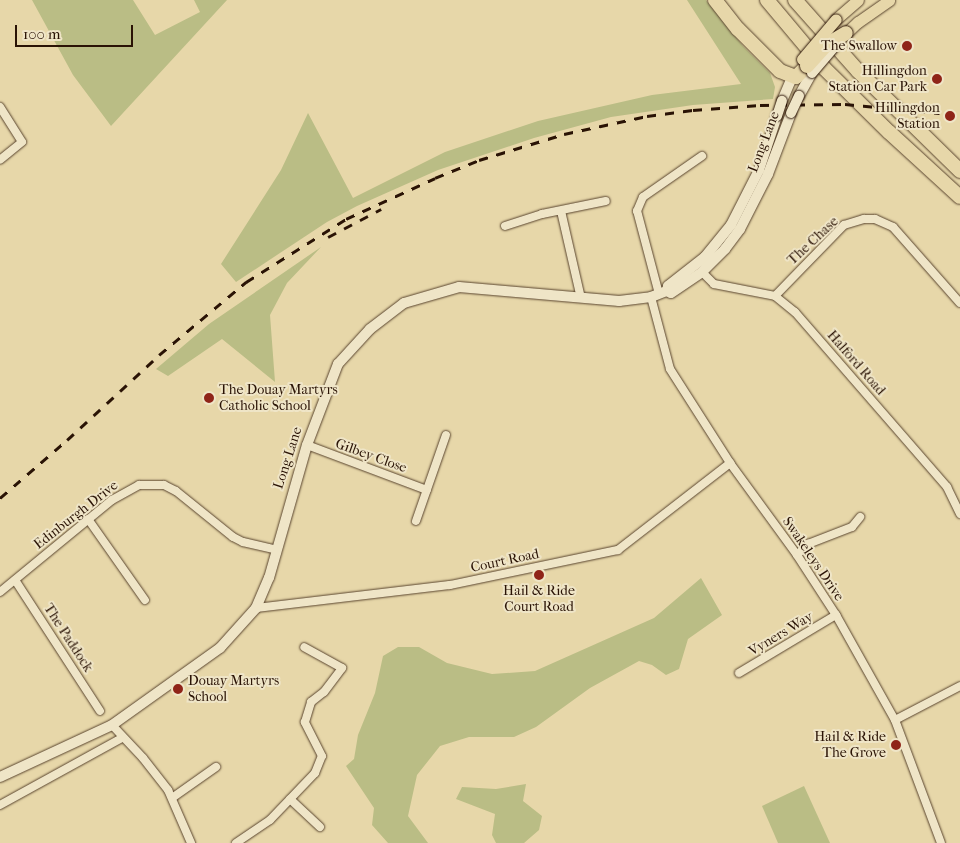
<!DOCTYPE html>
<style>
body{margin:0}
#map{position:relative;width:960px;height:843px;overflow:hidden;background:#e7d7a9;font-family:"IM FELL French Canon",serif}
div>[style]{position:absolute}
.green>*{inset:0;background:#babd85}
.roads{filter:drop-shadow(0 0 1px #59442e) drop-shadow(0 0 1px #59442e)}
.street>*{height:8px;margin:-4px;padding:0 4px;transform-origin:4px;border-radius:4px;background:#efe5c7}
.secondary>*{height:10px;margin:-5px;padding:0 5px;transform-origin:5px;border-radius:5px;background:#efe5c7}
.primary>*{height:11px;margin:-5.5px;padding:0 5.5px;transform-origin:5.5px;border-radius:5.5px;background:#e7d7a9}
.highway>*{height:14px;margin:-7px;padding:0 7px;transform-origin:7px;border-radius:7px;background:#e7d7a9}
.rail>*{height:2.5px;margin-top:-1.25px;transform-origin:0;background:repeating-linear-gradient(90deg,#2a1305 0 9px,transparent 0 18px)}
.bridges{filter:drop-shadow(0 0 1px #2a1305) drop-shadow(0 0 1px #2a1305)}
.secondary-bridge>*{height:10px;margin:-5px;padding:0 5px;transform-origin:5px;border-radius:5px;background:#efe5c7}
.primary-bridge>*{height:11px;margin:-5.5px;padding:0 5.5px;transform-origin:5.5px;border-radius:5.5px;background:#e7d7a9}
.highway-bridge>*{height:14px;margin:-7px;padding:0 7px;transform-origin:7px;border-radius:7px;background:#e7d7a9}
.dots>*{width:14px;height:14px;translate:-50% -50%;box-sizing:border-box;border:2px solid #efe5c7;border-radius:50%}
span{translate:-50% -50%;white-space:nowrap;text-align:center;line-height:1.15;-webkit-text-stroke:4px #efe5c7;paint-order:stroke}
.poi-label{font-size:14px;color:#2a1305}
.right{translate:-100% -50%;text-align:right}
.left{translate:0 -50%;text-align:left}
.street-label{font-size:14px;color:#2a1305}
.scale{position:absolute;left:15px;top:25px;width:118px;height:22px;box-sizing:border-box;border:2px solid #2a1305;border-top:0;padding-left:6px;font-size:15px;line-height:18px;white-space:nowrap;color:#2a1305;-webkit-text-stroke:4px #efe5c7;paint-order:stroke}
</style>
<div id="map">
<div class="green">
<div style="clip-path:polygon(32px 0,133px 0,155px 35px,200px 12px,194px 0,227px 0,111px 126px,73px 75px)"></div>
<div style="clip-path:polygon(687px 0,706px 0,743px 46px,770px 73px,775px 87px,773px 99px,693px 105px,611px 117px,534px 138px,438px 170px,357px 206px,327px 222px,236px 282px,221px 264px,281px 170px,308px 113px,353px 198px,445px 152px,538px 121px,652px 95px,741px 84px)"></div>
<div style="clip-path:polygon(321px 247px,287px 283px,270px 315px,275px 382px,222px 339px,168px 376px,156px 369px,209px 324px)"></div>
<div style="clip-path:polygon(701px 578px,722px 615px,688px 639px,679px 669px,666px 675px,652px 665px,639px 661px,590px 688px,536px 727px,514px 737px,469px 737px,440px 746px,417px 775px,408px 816px,428px 843px,388px 843px,372px 825px,374px 808px,346px 766px,354px 759px,358px 735px,375px 693px,383px 656px,398px 647px,419px 647px,447px 663px,492px 674px,535px 671px,654px 618px)"></div>
<div style="clip-path:polygon(526px 784px,523px 801px,542px 816px,539px 830px,524px 843px,496px 843px,492px 835px,495px 814px,456px 799px,462px 787px,496px 789px)"></div>
<div style="clip-path:polygon(804px 786px,830px 843px,778px 843px,762px 806px)"></div>
</div>
<div class="roads">
<div class="street">
<div style="left:0;top:107px;width:41px;rotate:57.8deg"></div>
<div style="left:22px;top:142px;width:28px;rotate:141deg"></div>
<div style="left:561px;top:211px;width:89px;rotate:77.1deg"></div>
<div style="left:505px;top:226px;width:39px;rotate:-18deg"></div>
<div style="left:542px;top:214px;width:65px;rotate:-11.5deg"></div>
<div style="left:702px;top:272px;width:17px;rotate:45deg"></div>
<div style="left:714px;top:284px;width:62px;rotate:11.1deg"></div>
<div style="left:775px;top:296px;width:26px;rotate:39deg"></div>
<div style="left:795px;top:312px;width:232px;rotate:49deg"></div>
<div style="left:947px;top:487px;width:30px;rotate:64deg"></div>
<div style="left:659px;top:294px;width:86px;rotate:-104.8deg"></div>
<div style="left:637px;top:211px;width:15px;rotate:-67deg"></div>
<div style="left:643px;top:197px;width:72px;rotate:-34.8deg"></div>
<div style="left:775px;top:296px;width:99px;rotate:-45.8deg"></div>
<div style="left:844px;top:225px;width:21px;rotate:-17deg"></div>
<div style="left:864px;top:219px;width:11px"></div>
<div style="left:875px;top:219px;width:20px;rotate:24deg"></div>
<div style="left:893px;top:227px;width:101px;rotate:48.6deg"></div>
<div style="left:651px;top:297px;width:74px;rotate:75.2deg"></div>
<div style="left:670px;top:369px;width:112px;rotate:57.4deg"></div>
<div style="left:730px;top:463px;width:114px;rotate:53.9deg"></div>
<div style="left:797px;top:555px;width:72px;rotate:57deg"></div>
<div style="left:836px;top:615px;width:120px;rotate:60.7deg"></div>
<div style="left:895px;top:720px;width:131px;rotate:69.5deg"></div>
<div style="left:307px;top:445px;width:128px;rotate:20.6deg"></div>
<div style="left:88px;top:519px;width:99px;rotate:54.9deg"></div>
<div style="left:416px;top:521px;width:91px;rotate:-70.8deg"></div>
<div style="left:797px;top:555px;width:16px;rotate:-45deg"></div>
<div style="left:808px;top:544px;width:47px;rotate:-21.1deg"></div>
<div style="left:852px;top:527px;width:13px;rotate:-51deg"></div>
<div style="left:15px;top:580px;width:156px;rotate:57deg"></div>
<div style="left:0;top:592px;width:145px;rotate:-39.4deg"></div>
<div style="left:112px;top:500px;width:31px;rotate:-29deg"></div>
<div style="left:139px;top:485px;width:25px"></div>
<div style="left:164px;top:485px;width:13px;rotate:27deg"></div>
<div style="left:176px;top:491px;width:73px;rotate:38.9deg"></div>
<div style="left:233px;top:537px;width:11px;rotate:27deg"></div>
<div style="left:243px;top:542px;width:35px;rotate:13deg"></div>
<div style="left:256px;top:608px;width:195px;rotate:-6.8deg"></div>
<div style="left:450px;top:585px;width:172px;rotate:-11.8deg"></div>
<div style="left:618px;top:550px;width:142px;rotate:-37.8deg"></div>
<div style="left:739px;top:673px;width:113px;rotate:-30.9deg"></div>
<div style="left:895px;top:720px;width:73px;rotate:-27.6deg"></div>
<div style="left:112px;top:725px;width:45px;rotate:46.8deg"></div>
<div style="left:143px;top:758px;width:41px;rotate:52deg"></div>
<div style="left:168px;top:790px;width:58px;rotate:66.5deg"></div>
<div style="left:172px;top:798px;width:54px;rotate:-35.2deg"></div>
<div style="left:290px;top:799px;width:41px;rotate:43deg"></div>
<div style="left:0;top:805px;width:139px;rotate:-28.8deg"></div>
<div style="left:236px;top:843px;width:41px;rotate:-34.1deg"></div>
<div style="left:270px;top:820px;width:65px;rotate:-46.2deg"></div>
<div style="left:315px;top:773px;width:18px;rotate:-68deg"></div>
<div style="left:322px;top:756px;width:38px;rotate:-117deg"></div>
<div style="left:305px;top:722px;width:21px;rotate:-73deg"></div>
<div style="left:311px;top:702px;width:16px;rotate:-38deg"></div>
<div style="left:324px;top:692px;width:30px;rotate:-53deg"></div>
<div style="left:342px;top:668px;width:43px;rotate:-151.1deg"></div>
</div>
<div class="secondary">
<div style="left:799px;top:96px;width:26px;rotate:-61deg"></div>
<div style="left:782px;top:101px;width:26px;rotate:-67deg"></div>
<div style="left:667px;top:291px;width:5px;rotate:-79deg"></div>
<div style="left:668px;top:286px;width:47px;rotate:-38.1deg"></div>
<div style="left:705px;top:257px;width:41px;rotate:-50.9deg"></div>
<div style="left:731px;top:225px;width:62px;rotate:-63deg"></div>
<div style="left:759px;top:170px;width:57px;rotate:-71.6deg"></div>
<div style="left:0;top:777px;width:123px;rotate:-24.9deg"></div>
<div style="left:112px;top:725px;width:133px;rotate:-35.5deg"></div>
<div style="left:220px;top:648px;width:54px;rotate:-48deg"></div>
<div style="left:256px;top:608px;width:33px;rotate:-67deg"></div>
<div style="left:269px;top:578px;width:138px;rotate:-74.1deg"></div>
<div style="left:307px;top:445px;width:87px;rotate:-69.1deg"></div>
<div style="left:338px;top:364px;width:47px;rotate:-47.6deg"></div>
<div style="left:370px;top:329px;width:43px;rotate:-37.4deg"></div>
<div style="left:404px;top:303px;width:57px;rotate:-16.2deg"></div>
<div style="left:459px;top:287px;width:161px;rotate:5deg"></div>
<div style="left:619px;top:301px;width:32px;rotate:-7deg"></div>
<div style="left:651px;top:297px;width:17px;rotate:-21deg"></div>
<div style="left:667px;top:291px;width:4px;rotate:27deg"></div>
<div style="left:671px;top:293px;width:37px;rotate:-34deg"></div>
<div style="left:702px;top:272px;width:33px;rotate:-45deg"></div>
<div style="left:725px;top:249px;width:25px;rotate:-53deg"></div>
<div style="left:740px;top:229px;width:62px;rotate:-63deg"></div>
<div style="left:768px;top:174px;width:65px;rotate:-69.3deg"></div>
</div>
<div class="primary">
<div style="left:836px;top:19px;width:29px;rotate:-41deg"></div>
<div style="left:846px;top:33px;width:16px;rotate:-43deg"></div>
<div style="left:858px;top:22px;width:38px;rotate:-35deg"></div>
</div>
<div class="highway">
<div style="left:715px;top:0;width:37px;rotate:52deg"></div>
<div style="left:738px;top:29px;width:59px;rotate:45deg"></div>
<div style="left:780px;top:71px;width:17px;rotate:21deg"></div>
<div style="left:796px;top:77px;width:16px;rotate:-45deg"></div>
<div style="left:767px;top:0;width:89px;rotate:50deg"></div>
<div style="left:824px;top:68px;width:91px;rotate:44.6deg"></div>
<div style="left:889px;top:132px;width:96px;rotate:42.5deg"></div>
<div style="left:795px;top:0;width:95px;rotate:48.4deg"></div>
<div style="left:858px;top:71px;width:143px;rotate:44.4deg"></div>
</div>
</div>
<div class="rail">
<div style="left:328px;top:237px;width:60px;rotate:-27.8deg"></div>
<div style="left:0;top:498px;width:89px;rotate:-40.9deg"></div>
<div style="left:67px;top:440px;width:125px;rotate:-42.7deg"></div>
<div style="left:159px;top:355px;width:114px;rotate:-40deg"></div>
<div style="left:246px;top:282px;width:118px;rotate:-32.2deg"></div>
<div style="left:346px;top:219px;width:98px;rotate:-24.7deg"></div>
<div style="left:435px;top:178px;width:48px;rotate:-22.2deg"></div>
<div style="left:479px;top:160px;width:89px;rotate:-17deg"></div>
<div style="left:564px;top:134px;width:85px;rotate:-12.2deg"></div>
<div style="left:647px;top:116px;width:46px;rotate:-7.4deg"></div>
<div style="left:693px;top:110px;width:67px;rotate:-4.3deg"></div>
<div style="left:760px;top:105px;width:85px;rotate:-0.7deg"></div>
<div style="left:845px;top:104px;width:95px;rotate:5.4deg"></div>
</div>
<div class="bridges">
<div class="secondary-bridge">
<div style="left:812px;top:73px;width:45px;rotate:-49.5deg"></div>
<div style="left:791px;top:113px;width:19px;rotate:-65deg"></div>
<div style="left:777px;top:116px;width:16px;rotate:-72deg"></div>
</div>
<div class="primary-bridge">
<div style="left:802px;top:59px;width:52px;rotate:-49.6deg"></div>
</div>
<div class="highway-bridge">
<div style="left:807px;top:66px;width:28px;rotate:-48deg"></div>
<div style="left:826px;top:45px;width:23px;rotate:-31deg"></div>
</div>
</div>
<div class="dots">
<div style="left:907px;top:46px;background:#8f2418"></div>
<div style="left:937px;top:79px;background:#8f2418"></div>
<div style="left:950px;top:116px;background:#8f2418"></div>
<div style="left:209px;top:398px;background:#8f2418"></div>
<div style="left:539px;top:575px;background:#8f2418"></div>
<div style="left:178px;top:689px;background:#8f2418"></div>
<div style="left:896px;top:745px;background:#8f2418"></div>
</div>
<div class="poi-label">
<span class="right" style="left:897px;top:46px">The Swallow</span>
<span class="right" style="left:927px;top:79px">Hillingdon<br>Station Car Park</span>
<span class="right" style="left:940px;top:116px">Hillingdon<br>Station</span>
<span class="left" style="left:219px;top:398px">The Douay Martyrs<br>Catholic School</span>
<span style="left:539px;top:599px">Hail &amp; Ride<br>Court Road</span>
<span class="left" style="left:188px;top:689px">Douay Martyrs<br>School</span>
<span class="right" style="left:886px;top:745px">Hail &amp; Ride<br>The Grove</span>
</div>
<div class="street-label">
<span style="left:764px;top:142px;rotate:-69deg">Long Lane</span>
<span style="left:813px;top:241px;rotate:-43deg">The Chase</span>
<span style="left:856px;top:363px;rotate:49deg">Halford Road</span>
<span style="left:371px;top:456px;rotate:20deg">Gilbey Close</span>
<span style="left:288px;top:458px;rotate:-72deg">Long Lane</span>
<span style="left:76px;top:515px;rotate:-38deg">Edinburgh Drive</span>
<span style="left:813px;top:559px;rotate:56deg">Swakeleys Drive</span>
<span style="left:505px;top:561px;rotate:-12deg">Court Road</span>
<span style="left:781px;top:634px;rotate:-31deg">Vyners Way</span>
<span style="left:68px;top:638px;rotate:57deg">The Paddock</span>
</div>
<div class="scale">100 m</div>
</div>
